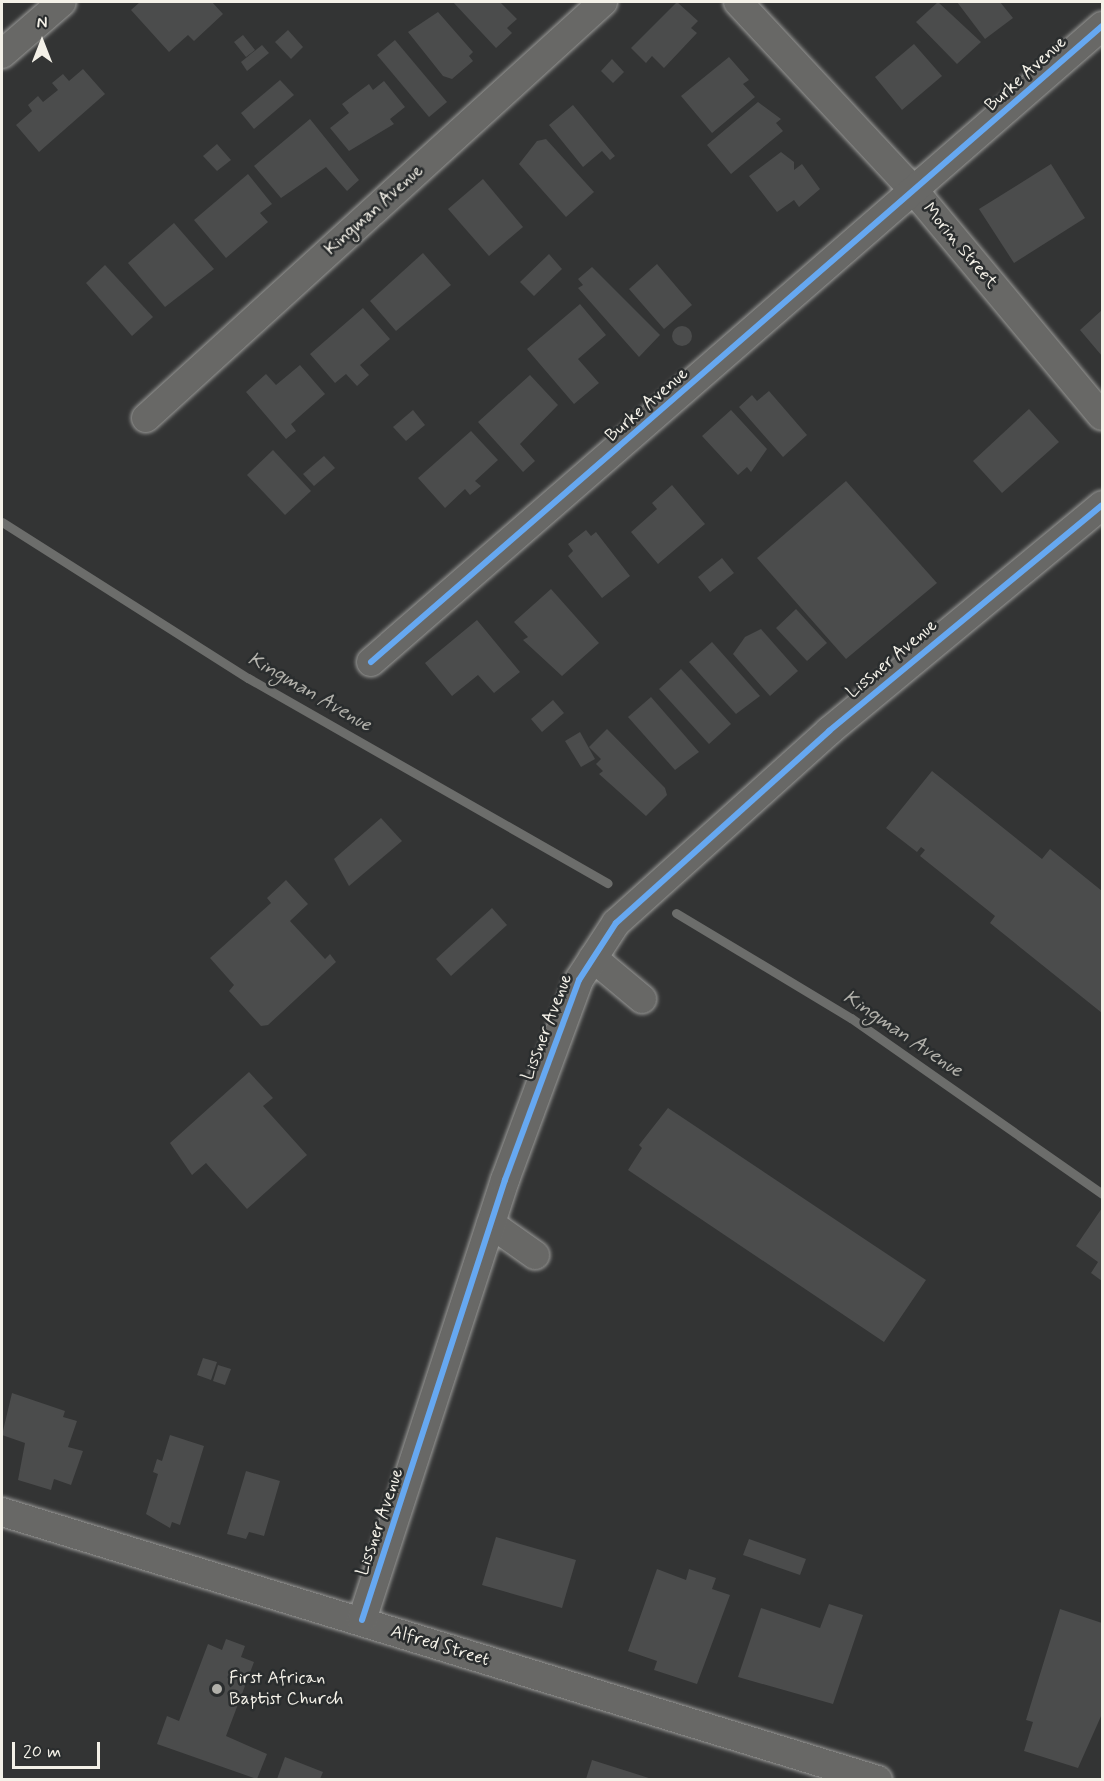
<!DOCTYPE html>
<style>
body{margin:0}
#map{position:relative;width:1104px;height:1781px;overflow:hidden;background:#333434;font-family:Mynerve,sans-serif}
div>[style]{position:absolute}
.stream>*{height:9px;margin:-4.5px;padding:0 4.5px;transform-origin:4.5px;border-radius:4.5px;background:#6c6d6b}
.building>*{inset:0;background:#4b4c4c}
.round{border-radius:50%}
.roads{filter:drop-shadow(0 0 2px #9b9b99) drop-shadow(0 0 2px #9b9b99)}
.minor>*{height:28px;margin:-14px;padding:0 14px;transform-origin:14px;border-radius:14px;background:#686866}
.cycleway>*{height:6px;margin:-3px;padding:0 3px;transform-origin:3px;border-radius:3px;background:#66a8f1}
.dots>*{width:16px;height:16px;translate:-50% -50%;box-sizing:border-box;border:3px solid #2a2d2e;border-radius:50%}
span{translate:-50% -50%;white-space:nowrap;text-align:center;line-height:1.15;-webkit-text-stroke:5px #2a2d2e;paint-order:stroke}
.street-label{font-size:18px;color:#f4f1e8}
.poi-label{font-size:18px;color:#f4f1e8}
.left{translate:0 -50%;text-align:left}
.water-label{font-size:20px;color:#b3b2ac;font-style:italic}
.frame{position:absolute;inset:0;border:3px solid #f4f1e8;pointer-events:none}
.north{position:absolute;left:12px;top:12px;width:60px;height:60px;-webkit-text-stroke:4px #2a2d2e;paint-order:stroke;rotate:0deg;font-size:16px;font-weight:700;line-height:24px;text-align:center;color:#f4f1e8}
.north::after{content:'';display:block;margin:auto;width:21px;height:27px;background:#f4f1e8;clip-path:polygon(50% 0,100% 100%,50% 72%,0 100%)}
.scale{position:absolute;left:12px;top:1742px;width:88px;height:27px;box-sizing:border-box;border:3px solid #f4f1e8;border-top:0;padding-left:8px;font-size:18px;line-height:21px;white-space:nowrap;color:#f4f1e8;-webkit-text-stroke:4px #2a2d2e;paint-order:stroke}
</style>
<div id="map">
<div class="stream">
<div style="left:2px;top:522px;width:291px;rotate:32.4deg"></div>
<div style="left:248px;top:678px;width:414px;rotate:29.7deg"></div>
<div style="left:676px;top:913px;width:204px;rotate:31deg"></div>
<div style="left:851px;top:1018px;width:307px;rotate:35deg"></div>
</div>
<div class="building">
<div style="clip-path:polygon(140px 2px,212px 2px,223px 14px,194px 41px,188px 35px,169px 52px,131px 10px)"></div>
<div style="clip-path:polygon(453px 2px,500px 2px,517px 19px,507px 28px,512px 33px,496px 48px)"></div>
<div style="clip-path:polygon(677px 2px,698px 21px,691px 28px,697px 33px,664px 68px,652px 56px,646px 63px,631px 48px)"></div>
<div style="clip-path:polygon(938px 2px,981px 42px,957px 64px,916px 22px)"></div>
<div style="clip-path:polygon(957px 2px,1000px 2px,1013px 18px,985px 39px)"></div>
<div style="clip-path:polygon(438px 12px,473px 52px,469px 56px,473px 61px,452px 79px,443px 76px,408px 32px)"></div>
<div style="clip-path:polygon(288px 30px,303px 47px,291px 59px,275px 42px)"></div>
<div style="clip-path:polygon(243px 35px,255px 50px,246px 57px,234px 42px)"></div>
<div style="clip-path:polygon(395px 40px,447px 102px,429px 117px,377px 55px)"></div>
<div style="clip-path:polygon(914px 44px,942px 76px,902px 110px,875px 77px)"></div>
<div style="clip-path:polygon(262px 45px,269px 53px,247px 71px,241px 62px)"></div>
<div style="clip-path:polygon(729px 57px,749px 80px,743px 84px,755px 97px,712px 133px,681px 96px)"></div>
<div style="clip-path:polygon(612px 59px,624px 72px,613px 83px,601px 71px)"></div>
<div style="clip-path:polygon(83px 69px,105px 94px,39px 152px,16px 125px,32px 111px,28px 105px,38px 96px,43px 102px,58px 90px,52px 83px,63px 74px,69px 81px)"></div>
<div style="clip-path:polygon(280px 80px,294px 95px,254px 129px,241px 113px)"></div>
<div style="clip-path:polygon(384px 81px,405px 107px,390px 119px,394px 124px,349px 151px,330px 128px,349px 113px,342px 104px,369px 84px,373px 90px)"></div>
<div style="clip-path:polygon(758px 102px,781px 119px,776px 123px,783px 131px,731px 174px,707px 145px)"></div>
<div style="clip-path:polygon(573px 105px,615px 156px,610px 160px,602px 151px,583px 167px,549px 125px)"></div>
<div style="clip-path:polygon(310px 119px,359px 180px,347px 191px,326px 167px,281px 198px,254px 166px)"></div>
<div style="clip-path:polygon(546px 139px,594px 192px,566px 217px,519px 164px,537px 141px)"></div>
<div style="clip-path:polygon(217px 144px,231px 160px,217px 171px,203px 156px)"></div>
<div style="clip-path:polygon(781px 152px,794px 162px,794px 170px,802px 164px,820px 189px,799px 207px,794px 200px,777px 212px,749px 176px)"></div>
<div style="clip-path:polygon(1051px 164px,1085px 218px,1014px 263px,979px 209px)"></div>
<div style="clip-path:polygon(248px 174px,272px 204px,260px 213px,268px 222px,226px 258px,194px 220px)"></div>
<div style="clip-path:polygon(483px 179px,523px 227px,489px 256px,448px 209px)"></div>
<div style="clip-path:polygon(174px 223px,214px 269px,165px 307px,128px 263px)"></div>
<div style="clip-path:polygon(423px 253px,451px 285px,396px 331px,370px 301px)"></div>
<div style="clip-path:polygon(549px 254px,562px 269px,534px 296px,520px 282px)"></div>
<div style="clip-path:polygon(657px 264px,692px 305px,664px 329px,629px 289px)"></div>
<div style="clip-path:polygon(105px 265px,153px 317px,132px 336px,86px 283px)"></div>
<div style="clip-path:polygon(592px 267px,660px 335px,639px 357px,578px 288px,583px 285px,578px 279px)"></div>
<div style="clip-path:polygon(580px 304px,606px 335px,578px 359px,599px 383px,574px 404px,527px 349px)"></div>
<div style="clip-path:polygon(363px 308px,390px 339px,360px 365px,369px 375px,357px 386px,346px 374px,335px 383px,310px 354px)"></div>
<div style="clip-path:polygon(1102px 310px,1102px 356px,1080px 330px)"></div>
<div class="round" style="left:672px;top:326px;width:20px;height:20px"></div>
<div style="clip-path:polygon(300px 365px,325px 394px,291px 424px,296px 431px,286px 439px,246px 392px,266px 374px,276px 385px)"></div>
<div style="clip-path:polygon(530px 375px,558px 405px,520px 444px,535px 461px,523px 472px,478px 422px)"></div>
<div style="clip-path:polygon(769px 391px,807px 435px,783px 457px,739px 407px,752px 395px,757px 401px)"></div>
<div style="clip-path:polygon(1029px 409px,1059px 442px,1002px 493px,973px 461px)"></div>
<div style="clip-path:polygon(413px 410px,425px 425px,406px 441px,393px 427px)"></div>
<div style="clip-path:polygon(731px 410px,767px 449px,751px 472px,747px 467px,738px 475px,702px 436px)"></div>
<div style="clip-path:polygon(471px 431px,498px 460px,475px 481px,481px 486px,470px 495px,465px 489px,445px 508px,418px 478px)"></div>
<div style="clip-path:polygon(273px 450px,311px 491px,285px 515px,247px 475px)"></div>
<div style="clip-path:polygon(324px 456px,335px 468px,314px 486px,303px 474px)"></div>
<div style="clip-path:polygon(846px 481px,937px 583px,846px 659px,757px 558px)"></div>
<div style="clip-path:polygon(672px 485px,705px 524px,658px 564px,631px 532px,657px 509px,652px 503px)"></div>
<div style="clip-path:polygon(586px 530px,591px 536px,596px 532px,630px 576px,602px 598px,568px 556px,573px 551px,568px 544px)"></div>
<div style="clip-path:polygon(722px 558px,734px 573px,710px 592px,698px 577px)"></div>
<div style="clip-path:polygon(551px 589px,599px 643px,562px 676px,523px 640px,528px 637px,514px 622px)"></div>
<div style="clip-path:polygon(796px 609px,827px 643px,807px 661px,776px 628px)"></div>
<div style="clip-path:polygon(477px 620px,520px 672px,494px 693px,478px 675px,452px 696px,425px 663px)"></div>
<div style="clip-path:polygon(761px 629px,798px 671px,770px 696px,733px 654px,745px 637px)"></div>
<div style="clip-path:polygon(712px 642px,760px 696px,736px 714px,689px 662px)"></div>
<div style="clip-path:polygon(681px 669px,731px 724px,709px 744px,659px 689px)"></div>
<div style="clip-path:polygon(651px 697px,699px 752px,675px 770px,628px 717px)"></div>
<div style="clip-path:polygon(553px 700px,564px 713px,542px 732px,531px 719px)"></div>
<div style="clip-path:polygon(607px 729px,665px 788px,667px 795px,646px 816px,599px 774px,603px 771px,596px 764px,601px 759px,589px 747px)"></div>
<div style="clip-path:polygon(580px 732px,595px 759px,581px 767px,565px 741px)"></div>
<div style="clip-path:polygon(932px 771px,1042px 859px,1050px 849px,1102px 891px,1102px 1013px,990px 923px,995px 916px,920px 856px,925px 850px,921px 847px,917px 852px,886px 828px)"></div>
<div style="clip-path:polygon(381px 818px,402px 841px,349px 886px,334px 859px)"></div>
<div style="clip-path:polygon(286px 880px,308px 904px,290px 921px,325px 959px,330px 954px,336px 962px,268px 1025px,261px 1026px,229px 991px,234px 985px,210px 958px,271px 903px,267px 898px)"></div>
<div style="clip-path:polygon(492px 908px,507px 925px,451px 976px,436px 959px)"></div>
<div style="clip-path:polygon(249px 1072px,273px 1098px,263px 1106px,307px 1155px,247px 1209px,206px 1163px,192px 1175px,170px 1143px)"></div>
<div style="clip-path:polygon(668px 1108px,926px 1280px,884px 1342px,628px 1170px,642px 1148px,639px 1145px)"></div>
<div style="clip-path:polygon(1102px 1208px,1102px 1281px,1091px 1273px,1098px 1262px,1076px 1246px)"></div>
<div style="clip-path:polygon(203px 1358px,217px 1362px,211px 1380px,197px 1375px)"></div>
<div style="clip-path:polygon(218px 1365px,231px 1369px,225px 1385px,213px 1381px)"></div>
<div style="clip-path:polygon(12px 1393px,65px 1411px,63px 1417px,77px 1421px,68px 1447px,83px 1451px,71px 1485px,54px 1479px,51px 1490px,18px 1480px,25px 1443px,2px 1435px)"></div>
<div style="clip-path:polygon(170px 1435px,204px 1446px,180px 1525px,172px 1522px,170px 1528px,146px 1514px,158px 1474px,153px 1472px,157px 1459px,162px 1461px)"></div>
<div style="clip-path:polygon(246px 1471px,280px 1481px,264px 1536px,249px 1532px,246px 1539px,227px 1534px)"></div>
<div style="clip-path:polygon(496px 1537px,576px 1560px,562px 1608px,482px 1585px)"></div>
<div style="clip-path:polygon(749px 1539px,806px 1559px,800px 1575px,743px 1555px)"></div>
<div style="clip-path:polygon(657px 1569px,686px 1580px,689px 1569px,716px 1578px,712px 1589px,730px 1595px,697px 1684px,654px 1670px,657px 1661px,628px 1651px)"></div>
<div style="clip-path:polygon(829px 1604px,863px 1615px,833px 1704px,738px 1677px,761px 1608px,820px 1628px)"></div>
<div style="clip-path:polygon(1060px 1609px,1102px 1623px,1102px 1714px,1078px 1768px,1024px 1751px,1033px 1722px,1026px 1720px)"></div>
<div style="clip-path:polygon(226px 1639px,245px 1646px,241px 1657px,254px 1662px,226px 1736px,267px 1754px,257px 1779px,157px 1744px,167px 1716px,179px 1721px,208px 1644px,222px 1650px)"></div>
<div style="clip-path:polygon(285px 1757px,323px 1772px,320px 1779px,277px 1779px)"></div>
<div style="clip-path:polygon(592px 1760px,652px 1779px,586px 1779px)"></div>
</div>
<div class="roads">
<div class="minor">
<div style="left:738px;top:2px;width:261px;rotate:47deg"></div>
<div style="left:916px;top:193px;width:290px;rotate:50.2deg"></div>
<div style="left:2px;top:54px;width:79px;rotate:-40.9deg"></div>
<div style="left:146px;top:418px;width:618px;rotate:-42.31deg"></div>
<div style="left:371px;top:662px;width:969px;rotate:-41.02deg"></div>
<div style="left:593px;top:958px;width:64px;rotate:39.9deg"></div>
<div style="left:491px;top:1224px;width:54px;rotate:35.2deg"></div>
<div style="left:2px;top:1512px;width:916px;rotate:17.01deg"></div>
<div style="left:362px;top:1620px;width:463px;rotate:-72deg"></div>
<div style="left:505px;top:1180px;width:213px;rotate:-69.7deg"></div>
<div style="left:579px;top:980px;width:68px;rotate:-57deg"></div>
<div style="left:616px;top:923px;width:287px;rotate:-42deg"></div>
<div style="left:829px;top:731px;width:354px;rotate:-39.6deg"></div>
</div>
</div>
<div class="cycleway">
<div style="left:371px;top:662px;width:969px;rotate:-41.02deg"></div>
<div style="left:362px;top:1620px;width:463px;rotate:-72deg"></div>
<div style="left:505px;top:1180px;width:213px;rotate:-69.7deg"></div>
<div style="left:579px;top:980px;width:68px;rotate:-57deg"></div>
<div style="left:616px;top:923px;width:287px;rotate:-42deg"></div>
<div style="left:829px;top:731px;width:354px;rotate:-39.6deg"></div>
</div>
<div class="dots">
<div style="left:217px;top:1689px;background:#b0afa9"></div>
</div>
<div class="street-label">
<span style="left:1026px;top:74px;rotate:-42deg">Burke Avenue</span>
<span style="left:374px;top:210px;rotate:-42deg">Kingman Avenue</span>
<span style="left:960px;top:246px;rotate:50deg">Morin Street</span>
<span style="left:647px;top:405px;rotate:-41deg">Burke Avenue</span>
<span style="left:892px;top:659px;rotate:-40deg">Lissner Avenue</span>
<span style="left:547px;top:1027px;rotate:-69deg">Lissner Avenue</span>
<span style="left:380px;top:1522px;rotate:-71deg">Lissner Avenue</span>
<span style="left:440px;top:1646px;rotate:17deg">Alfred Street</span>
</div>
<div class="poi-label">
<span class="left" style="left:229px;top:1689px">First African<br>Baptist Church</span>
</div>
<div class="water-label">
<span style="left:310px;top:692px;rotate:30deg">Kingman Avenue</span>
<span style="left:903px;top:1034px;rotate:34deg">Kingman Avenue</span>
</div>
<div class="frame"></div>
<div class="north">N</div>
<div class="scale">20 m</div>
</div>
